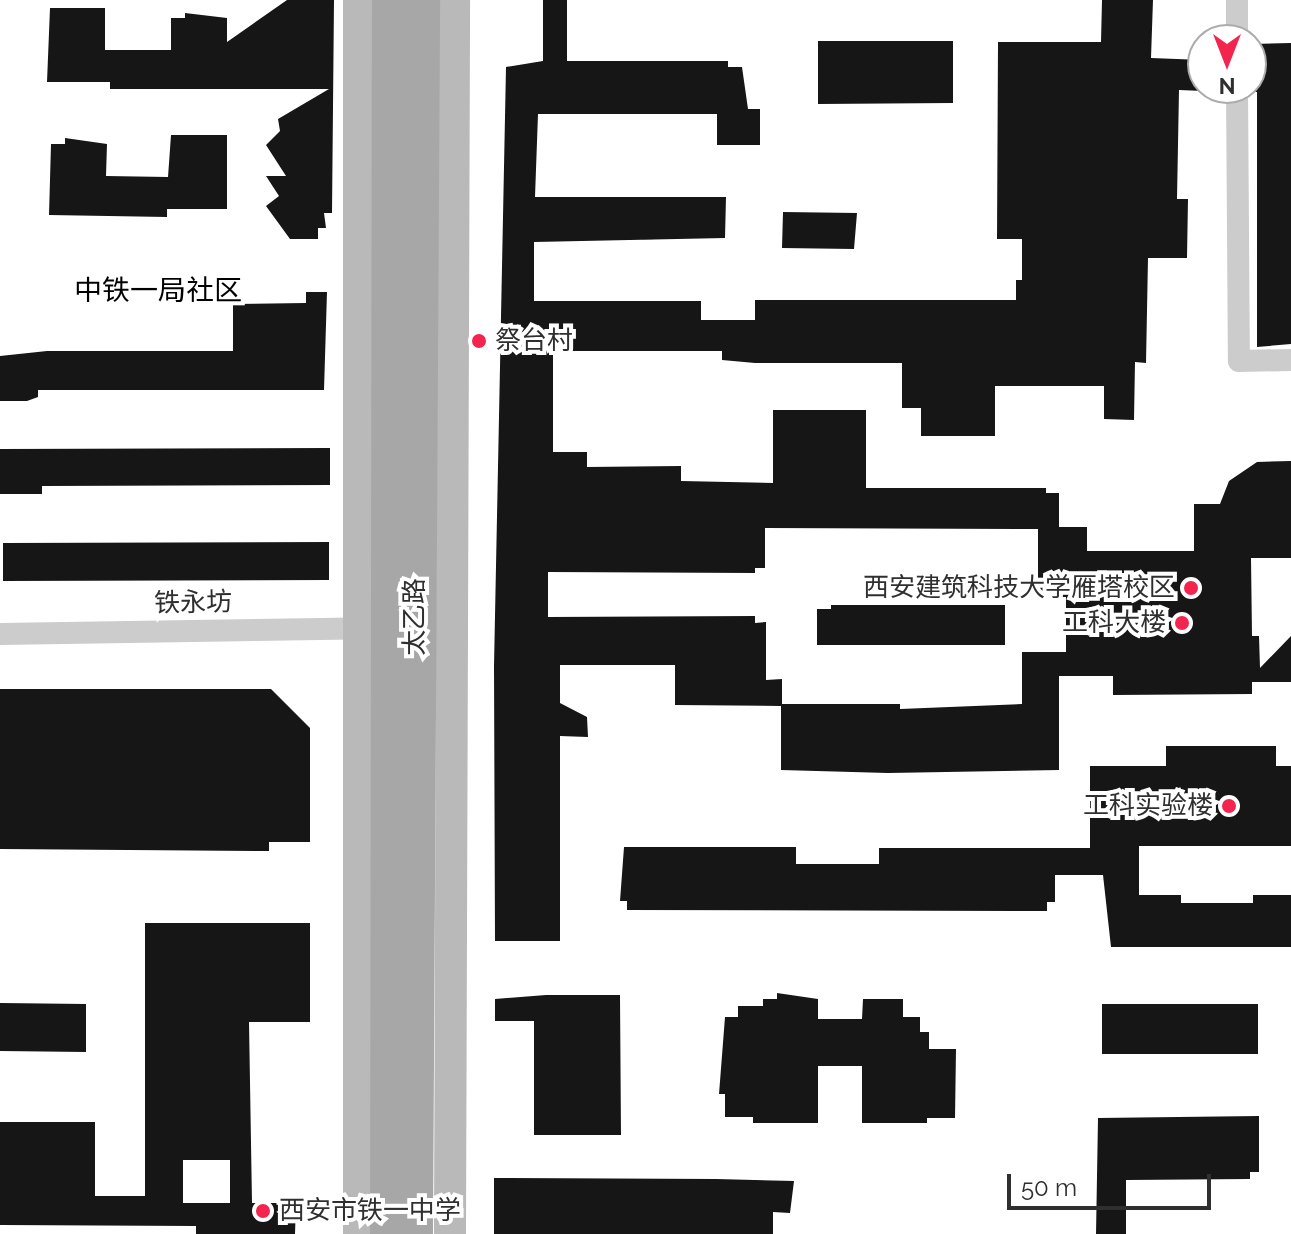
<!DOCTYPE html>
<meta charset="utf-8">
<style>
body{margin:0}
#map{position:relative;width:1291px;height:1234px;overflow:hidden;background:#fff;font-family:Raleway,"Noto Sans SC",sans-serif}
div>[style]{position:absolute}
.building>*{inset:0;background:#161616}
.minor>*{height:22px;margin:-11px;padding:0 11px;transform-origin:11px;border-radius:11px;background:#ccc}
.secondary>*{height:32px;margin:-16px;padding:0 16px;transform-origin:16px;border-radius:16px;background:#b9b9b9}
.primary>*{height:36px;margin:-18px;padding:0 18px;transform-origin:18px;border-radius:18px;background:#a7a7a7}
.dots>*{width:22px;height:22px;translate:-50% -50%;box-sizing:border-box;border:4px solid #fff;border-radius:50%}
span{translate:-50% -50%;white-space:nowrap;text-align:center;line-height:1.15;-webkit-text-stroke:8px #fff;paint-order:stroke}
.poi-label{font-size:26px;color:#2f2f2f}
.left{translate:0 -50%;text-align:left}
.right{translate:-100% -50%;text-align:right}
.street-label{font-size:26px;color:#2f2f2f}
.neighbourhood-label{font-size:28px;color:#000}
.north{position:absolute;left:1187px;top:24px;width:80px;height:80px;box-sizing:border-box;background:#fff;border:2px solid #acacac;border-radius:50%;rotate:180deg;font-size:22px;font-weight:700;line-height:32px;text-align:center;color:#2f2f2f}
.north::after{content:'';display:block;margin:auto;width:28px;height:36px;background:#f3254e;clip-path:polygon(50% 0,100% 100%,50% 72%,0 100%)}
.scale{position:absolute;left:1007px;top:1174px;width:204px;height:36px;box-sizing:border-box;border:4px solid #2f2f2f;border-top:0;padding-left:10px;font-size:24px;line-height:28px;white-space:nowrap;color:#2f2f2f;-webkit-text-stroke:6px #fff;paint-order:stroke}
</style>
<div id="map">
<div class="building">
<div style="clip-path:polygon(287px 0,334px 0,332px 213px,324px 213px,326px 228px,318px 228px,318px 239px,290px 239px,266px 206px,279px 196px,266px 176px,286px 176px,266px 145px,280px 131px,278px 119px,329px 89px,110px 89px,110px 82px,47px 82px,50px 8px,105px 8px,105px 50px,171px 50px,171px 18px,185px 18px,185px 13px,227px 18px,227px 42px)"></div>
<div style="clip-path:polygon(evenodd,543px 0,567px 0,567px 61px,728px 61px,728px 67px,742px 67px,748px 109px,760px 109px,760px 145px,717px 145px,717px 114px,538px 114px,535px 197px,726px 197px,725px 238px,534px 242px,534px 301px,701px 301px,701px 320px,755px 320px,755px 300px,1016px 300px,1016px 280px,1022px 280px,1022px 239px,997px 239px,998px 42px,1101px 42px,1102px 0,1153px 0,1151px 58px,1203px 60px,1203px 91px,1179px 90px,1177px 199px,1188px 199px,1187px 258px,1148px 258px,1146px 363px,1135px 362px,1134px 420px,1104px 419px,1104px 386px,995px 386px,995px 436px,921px 436px,921px 408px,902px 408px,902px 363px,755px 363px,722px 360px,722px 351px,553px 351px,553px 452px,587px 452px,587px 467px,681px 466px,681px 481px,773px 483px,773px 410px,866px 410px,866px 488px,1046px 488px,1046px 493px,1059px 493px,1059px 527px,1087px 527px,1087px 551px,1194px 551px,1194px 504px,1220px 504px,1229px 481px,1257px 462px,1291px 461px,1291px 558px,1251px 558px,1252px 636px,1259px 636px,1260px 668px,1291px 636px,1291px 682px,1252px 682px,1252px 694px,1113px 695px,1113px 676px,1059px 676px,1059px 770px,888px 773px,781px 770px,781px 706px,675px 705px,675px 665px,560px 665px,560px 703px,587px 717px,588px 737px,560px 736px,560px 941px,495px 941px,494px 666px,506px 67px,543px 61px,543px 0,765px 528px,1038px 529px,1038px 597px,1066px 597px,1066px 652px,1022px 652px,1022px 704px,900px 709px,900px 704px,782px 704px,782px 679px,766px 680px,766px 622px,755px 623px,755px 616px,548px 617px,548px 572px,755px 573px,755px 568px,765px 568px,765px 528px)"></div>
<div style="clip-path:polygon(818px 41px,953px 41px,953px 103px,818px 104px)"></div>
<div style="clip-path:polygon(1291px 43px,1291px 344px,1257px 347px,1257px 92px,1251px 92px,1251px 44px)"></div>
<div style="clip-path:polygon(171px 135px,227px 135px,227px 209px,167px 209px,167px 217px,49px 215px,51px 144px,65px 144px,65px 138px,107px 144px,106px 176px,168px 177px)"></div>
<div style="clip-path:polygon(783px 212px,857px 213px,854px 249px,782px 248px)"></div>
<div style="clip-path:polygon(306px 292px,327px 292px,324px 390px,38px 390px,38px 397px,27px 401px,0 401px,0 356px,47px 351px,233px 351px,233px 304px,306px 303px)"></div>
<div style="clip-path:polygon(330px 448px,330px 485px,42px 486px,42px 494px,0 494px,0 449px)"></div>
<div style="clip-path:polygon(329px 542px,329px 580px,3px 581px,3px 543px)"></div>
<div style="clip-path:polygon(831px 605px,1005px 605px,1005px 645px,817px 645px,817px 609px,831px 609px)"></div>
<div style="clip-path:polygon(0 689px,271px 689px,310px 728px,310px 842px,269px 842px,269px 851px,0 849px)"></div>
<div style="clip-path:polygon(1166px 746px,1276px 746px,1276px 766px,1291px 766px,1291px 846px,1139px 846px,1139px 895px,1181px 895px,1181px 903px,1253px 903px,1253px 895px,1291px 895px,1291px 947px,1111px 947px,1103px 875px,1055px 875px,1055px 902px,1047px 902px,1047px 911px,627px 910px,627px 901px,620px 901px,624px 847px,796px 847px,796px 864px,879px 864px,879px 848px,1090px 848px,1090px 766px,1166px 766px)"></div>
<div style="clip-path:polygon(evenodd,145px 923px,310px 923px,310px 1022px,249px 1022px,252px 1203px,296px 1203px,295px 1234px,196px 1234px,196px 1226px,0 1225px,0 1122px,95px 1122px,95px 1196px,145px 1196px,145px 923px,183px 1160px,230px 1160px,230px 1203px,183px 1203px,183px 1160px)"></div>
<div style="clip-path:polygon(777px 993px,818px 999px,818px 1019px,862px 1019px,863px 999px,903px 999px,903px 1017px,920px 1017px,920px 1032px,929px 1032px,929px 1049px,956px 1049px,955px 1118px,927px 1118px,927px 1123px,862px 1123px,862px 1066px,818px 1066px,818px 1123px,753px 1123px,753px 1117px,725px 1117px,725px 1094px,719px 1094px,725px 1017px,738px 1017px,738px 1006px,763px 1006px,763px 999px,777px 999px)"></div>
<div style="clip-path:polygon(546px 995px,620px 995px,621px 1135px,534px 1135px,534px 1021px,495px 1021px,495px 999px)"></div>
<div style="clip-path:polygon(0 1003px,86px 1004px,86px 1052px,0 1051px)"></div>
<div style="clip-path:polygon(1102px 1004px,1258px 1004px,1258px 1054px,1102px 1054px)"></div>
<div style="clip-path:polygon(1259px 1116px,1259px 1172px,1250px 1172px,1250px 1179px,1126px 1180px,1126px 1234px,1096px 1234px,1098px 1118px)"></div>
<div style="clip-path:polygon(494px 1178px,716px 1179px,794px 1181px,790px 1213px,773px 1212px,773px 1234px,494px 1234px)"></div>
</div>
<div class="minor">
<div style="left:1237px;top:0;width:40px;rotate:90deg"></div>
<div style="left:1237px;top:88px;width:273px;rotate:89.6deg"></div>
<div style="left:1239px;top:361px;width:52px;rotate:-1.1deg"></div>
<div style="left:0;top:634px;width:371px;rotate:-0.9deg"></div>
</div>
<div class="secondary">
<div style="left:359px;top:1234px;width:1234px;rotate:-90deg"></div>
<div style="left:450px;top:1234px;width:1234px;rotate:-89.81deg"></div>
</div>
<div class="primary">
<div style="left:388px;top:1234px;width:1234px;rotate:-89.91deg"></div>
<div style="left:415px;top:1234px;width:1234px;rotate:-89.67deg"></div>
</div>
<div class="dots">
<div style="left:479px;top:341px;background:#f3254e"></div>
<div style="left:1191px;top:588px;background:#f3254e"></div>
<div style="left:1182px;top:623px;background:#f3254e"></div>
<div style="left:1229px;top:806px;background:#f3254e"></div>
<div style="left:263px;top:1211px;background:#f3254e"></div>
</div>
<div class="poi-label">
<span class="left" style="left:495px;top:341px">祭台村</span>
<span class="right" style="left:1175px;top:588px">西安建筑科技大学雁塔校区</span>
<span class="right" style="left:1166px;top:623px">工科大楼</span>
<span class="right" style="left:1213px;top:806px">工科实验楼</span>
<span class="left" style="left:279px;top:1211px">西安市铁一中学</span>
</div>
<div class="street-label">
<span style="left:193px;top:603px;rotate:-1deg">铁永坊</span>
<span style="left:415px;top:617px;rotate:-90deg">太乙路</span>
</div>
<div class="neighbourhood-label">
<span style="left:158px;top:291px">中铁一局社区</span>
</div>
<div class="north">N</div>
<div class="scale">50 m</div>
</div>
